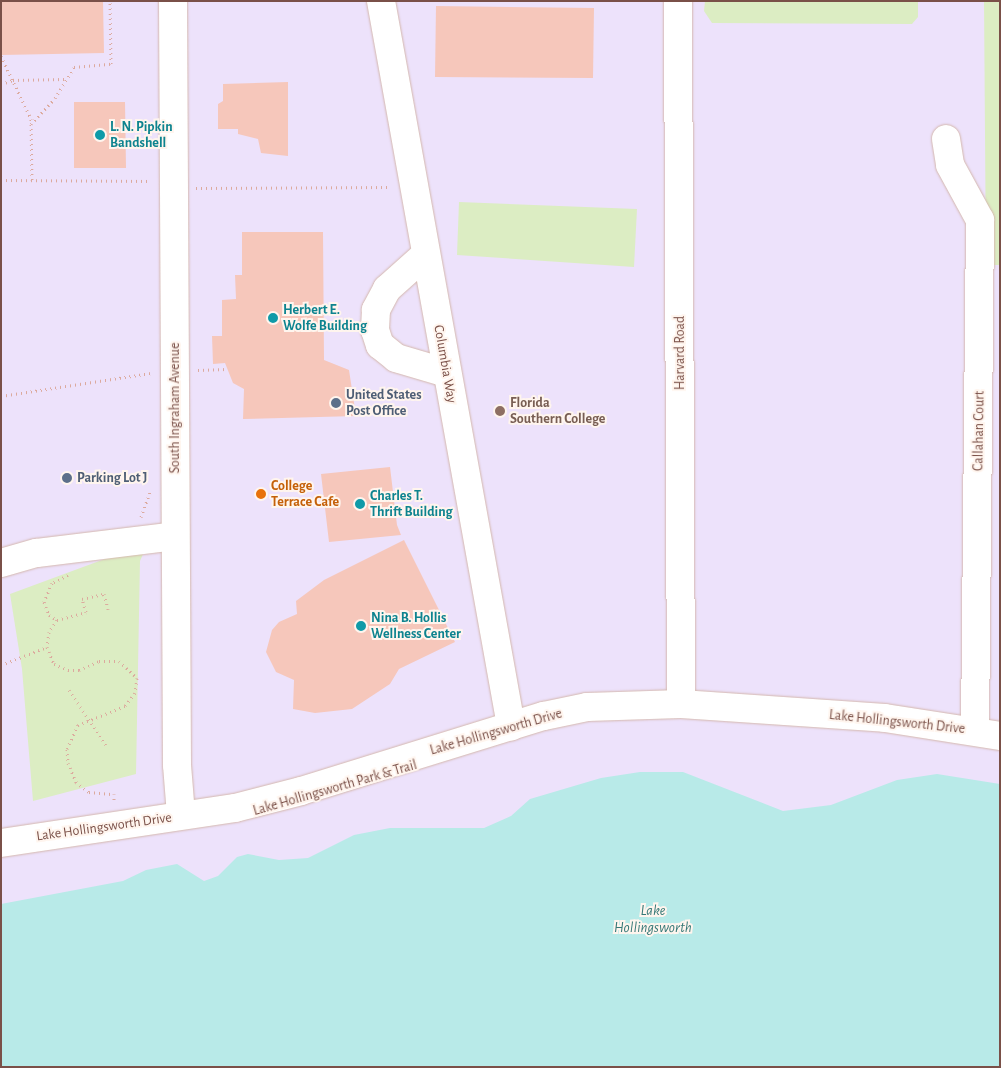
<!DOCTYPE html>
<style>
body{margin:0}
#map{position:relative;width:1001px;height:1068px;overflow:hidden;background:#fef0e6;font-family:"Alegreya Sans",sans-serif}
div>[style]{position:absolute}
.education>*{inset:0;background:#ede2fb}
.green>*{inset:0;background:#dcedc3}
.water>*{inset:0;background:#b8eae8}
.building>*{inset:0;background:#f6c7bb}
.path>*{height:3px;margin-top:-1.5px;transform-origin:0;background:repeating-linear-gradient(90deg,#dcaa9e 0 1px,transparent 0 5px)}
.roads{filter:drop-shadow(0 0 1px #d4b7ad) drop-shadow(0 0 1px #d4b7ad)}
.minor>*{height:28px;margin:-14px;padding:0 14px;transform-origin:14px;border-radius:14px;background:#fff}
.dots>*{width:14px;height:14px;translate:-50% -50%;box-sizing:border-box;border:2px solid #fff5ee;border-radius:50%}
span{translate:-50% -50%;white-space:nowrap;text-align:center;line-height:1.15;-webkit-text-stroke:4px #fff5ee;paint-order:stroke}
.culture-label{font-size:14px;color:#0d838f;font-weight:700}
.left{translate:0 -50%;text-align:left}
.street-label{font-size:14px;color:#7a5048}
.service-label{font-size:14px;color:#4e5e75;font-weight:700}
.education-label{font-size:14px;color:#785e54;font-weight:700}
.food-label{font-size:14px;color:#c56008;font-weight:700}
.water-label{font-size:15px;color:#377977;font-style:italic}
.frame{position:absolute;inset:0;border:2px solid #7a5048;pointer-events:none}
</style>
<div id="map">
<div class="education">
<div style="clip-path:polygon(1px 1px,1000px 1px,1000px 853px,1px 936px)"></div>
</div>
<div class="green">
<div style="clip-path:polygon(705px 1px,918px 1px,918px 17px,912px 24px,712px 23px,704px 11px)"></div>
<div style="clip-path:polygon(984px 1px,1000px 1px,1000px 265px,986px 265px)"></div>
<div style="clip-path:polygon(459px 202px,637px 209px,634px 267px,457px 255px)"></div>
<div style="clip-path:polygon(148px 543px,140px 561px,136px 774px,33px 801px,22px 669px,10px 594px)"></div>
</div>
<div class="water">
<div style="clip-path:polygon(640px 772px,683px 772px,783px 811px,831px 805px,897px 780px,937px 774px,1000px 784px,1000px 1067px,1px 1067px,1px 904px,123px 881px,146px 870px,177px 864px,204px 881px,218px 876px,237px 857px,248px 854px,279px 860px,308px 858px,354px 835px,390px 828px,484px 828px,511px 816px,530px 799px,601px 778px)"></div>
</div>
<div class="building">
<div style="clip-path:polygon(1px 1px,103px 1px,104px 53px,1px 55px)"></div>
<div style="clip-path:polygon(436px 6px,594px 8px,593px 78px,435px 77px)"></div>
<div style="clip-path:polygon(288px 82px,288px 156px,261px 153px,258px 139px,238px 134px,238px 129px,218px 129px,218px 104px,223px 101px,223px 84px)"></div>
<div style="clip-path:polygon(74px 102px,125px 102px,126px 168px,74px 168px)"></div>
<div style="clip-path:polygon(242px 232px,323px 232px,324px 360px,349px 370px,356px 416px,243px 419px,244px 389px,233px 383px,225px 363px,213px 364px,212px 336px,222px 336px,222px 300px,236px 299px,235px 275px,242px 275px)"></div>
<div style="clip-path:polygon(390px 467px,397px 525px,401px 535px,329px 542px,321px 474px)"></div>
<div style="clip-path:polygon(404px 540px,455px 642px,399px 669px,390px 684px,352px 709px,315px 713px,293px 709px,294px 680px,276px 672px,266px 652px,272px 630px,279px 622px,297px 614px,296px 601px,324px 580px)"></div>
</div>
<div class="path">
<div style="left:1px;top:56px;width:70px;rotate:64.5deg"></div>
<div style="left:31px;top:119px;width:61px;rotate:89.1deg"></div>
<div style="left:1px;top:84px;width:13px;rotate:-18deg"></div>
<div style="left:13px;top:80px;width:52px;rotate:-1.1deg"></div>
<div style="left:31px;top:124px;width:35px;rotate:-47deg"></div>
<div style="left:55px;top:98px;width:36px;rotate:-58deg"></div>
<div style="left:74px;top:67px;width:37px;rotate:-5deg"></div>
<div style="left:111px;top:64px;width:63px;rotate:-90.9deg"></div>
<div style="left:1px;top:180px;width:150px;rotate:0.4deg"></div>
<div style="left:196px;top:188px;width:194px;rotate:-0.3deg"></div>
<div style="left:198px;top:370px;width:29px;rotate:-2deg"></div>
<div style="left:1px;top:396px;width:152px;rotate:-8.7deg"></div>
<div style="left:141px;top:517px;width:27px;rotate:-70deg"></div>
<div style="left:68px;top:575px;width:18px;rotate:153deg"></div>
<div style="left:52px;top:583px;width:21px;rotate:113deg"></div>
<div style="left:44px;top:602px;width:14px;rotate:69deg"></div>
<div style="left:49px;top:615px;width:9px;rotate:32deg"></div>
<div style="left:57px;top:620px;width:14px;rotate:124deg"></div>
<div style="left:49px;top:632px;width:15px;rotate:98deg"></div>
<div style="left:47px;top:647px;width:18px;rotate:68deg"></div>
<div style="left:54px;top:664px;width:15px;rotate:23deg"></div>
<div style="left:68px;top:670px;width:11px"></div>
<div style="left:79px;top:670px;width:22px;rotate:-24deg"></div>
<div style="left:99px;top:661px;width:20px"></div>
<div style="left:119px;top:661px;width:25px;rotate:43deg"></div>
<div style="left:137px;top:678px;width:15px;rotate:98deg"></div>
<div style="left:135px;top:693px;width:16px;rotate:128deg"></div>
<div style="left:125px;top:706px;width:51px;rotate:158deg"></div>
<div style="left:78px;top:725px;width:26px;rotate:115deg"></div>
<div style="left:67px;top:749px;width:14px;rotate:86deg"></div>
<div style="left:68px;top:763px;width:21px;rotate:67deg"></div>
<div style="left:76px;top:782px;width:16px;rotate:38deg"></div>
<div style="left:89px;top:792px;width:25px;rotate:5deg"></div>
<div style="left:114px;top:794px;width:7px;rotate:90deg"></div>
<div style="left:57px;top:620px;width:30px;rotate:-15deg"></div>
<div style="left:86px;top:612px;width:14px;rotate:-107deg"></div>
<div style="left:82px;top:599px;width:23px;rotate:-13deg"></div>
<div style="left:104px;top:594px;width:16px;rotate:75deg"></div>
<div style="left:1px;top:665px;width:49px;rotate:-21.4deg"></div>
<div style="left:69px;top:690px;width:66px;rotate:56.1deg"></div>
</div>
<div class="roads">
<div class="minor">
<div style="left:173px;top:1px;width:764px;rotate:89.7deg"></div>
<div style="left:177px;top:765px;width:50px;rotate:85.4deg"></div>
<div style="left:381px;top:1px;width:737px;rotate:79.83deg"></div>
<div style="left:678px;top:1px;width:703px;rotate:89.76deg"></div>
<div style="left:946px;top:139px;width:26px;rotate:81deg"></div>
<div style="left:950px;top:165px;width:63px;rotate:61.4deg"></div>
<div style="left:980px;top:220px;width:510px;rotate:90.56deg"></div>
<div style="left:425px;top:255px;width:51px;rotate:138.2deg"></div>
<div style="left:387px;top:289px;width:24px;rotate:118deg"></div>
<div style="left:376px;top:310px;width:20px;rotate:93deg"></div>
<div style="left:375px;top:330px;width:16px;rotate:72deg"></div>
<div style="left:380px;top:345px;width:21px;rotate:39deg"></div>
<div style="left:396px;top:358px;width:53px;rotate:16.4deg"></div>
<div style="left:1px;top:563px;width:37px;rotate:-16deg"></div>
<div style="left:37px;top:553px;width:139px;rotate:-7deg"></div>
<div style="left:1px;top:843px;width:237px;rotate:-8.5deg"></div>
<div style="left:235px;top:808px;width:68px;rotate:-14.4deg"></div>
<div style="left:301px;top:791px;width:254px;rotate:-17.2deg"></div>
<div style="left:544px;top:716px;width:44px;rotate:-11.8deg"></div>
<div style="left:587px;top:707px;width:94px;rotate:-1.8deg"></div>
<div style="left:681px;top:704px;width:204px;rotate:3.9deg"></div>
<div style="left:885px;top:718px;width:116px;rotate:8.9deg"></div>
</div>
</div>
<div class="dots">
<div style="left:100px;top:135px;background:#0f9aa8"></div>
<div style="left:273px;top:318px;background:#0f9aa8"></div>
<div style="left:336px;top:403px;background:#5c6f8a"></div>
<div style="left:500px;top:411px;background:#8d6e63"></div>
<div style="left:67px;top:478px;background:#5c6f8a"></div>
<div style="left:261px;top:494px;background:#e8710a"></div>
<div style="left:360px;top:504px;background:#0f9aa8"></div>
<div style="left:361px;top:626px;background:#0f9aa8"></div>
</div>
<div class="culture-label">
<span class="left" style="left:110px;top:135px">L. N. Pipkin<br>Bandshell</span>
<span class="left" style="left:283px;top:318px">Herbert E.<br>Wolfe Building</span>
<span class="left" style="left:370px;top:504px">Charles T.<br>Thrift Building</span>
<span class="left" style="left:371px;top:626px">Nina B. Hollis<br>Wellness Center</span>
</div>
<div class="street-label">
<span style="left:680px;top:353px;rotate:-90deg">Harvard Road</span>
<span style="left:445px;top:364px;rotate:80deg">Columbia Way</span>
<span style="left:175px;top:408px;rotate:-90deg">South Ingraham Avenue</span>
<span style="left:979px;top:431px;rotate:-89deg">Callahan Court</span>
<span style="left:897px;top:722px;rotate:6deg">Lake Hollingsworth Drive</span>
<span style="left:496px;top:732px;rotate:-16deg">Lake Hollingsworth Drive</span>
<span style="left:335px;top:788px;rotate:-16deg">Lake Hollingsworth Park &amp; Trail</span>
<span style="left:104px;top:827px;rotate:-8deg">Lake Hollingsworth Drive</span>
</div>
<div class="service-label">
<span class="left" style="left:346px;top:403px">United States<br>Post Office</span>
<span class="left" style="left:77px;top:478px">Parking Lot J</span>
</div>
<div class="education-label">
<span class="left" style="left:510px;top:411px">Florida<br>Southern College</span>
</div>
<div class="food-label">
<span class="left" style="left:271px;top:494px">College<br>Terrace Cafe</span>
</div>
<div class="water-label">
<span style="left:653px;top:919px">Lake<br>Hollingsworth</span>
</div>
<div class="frame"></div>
</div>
